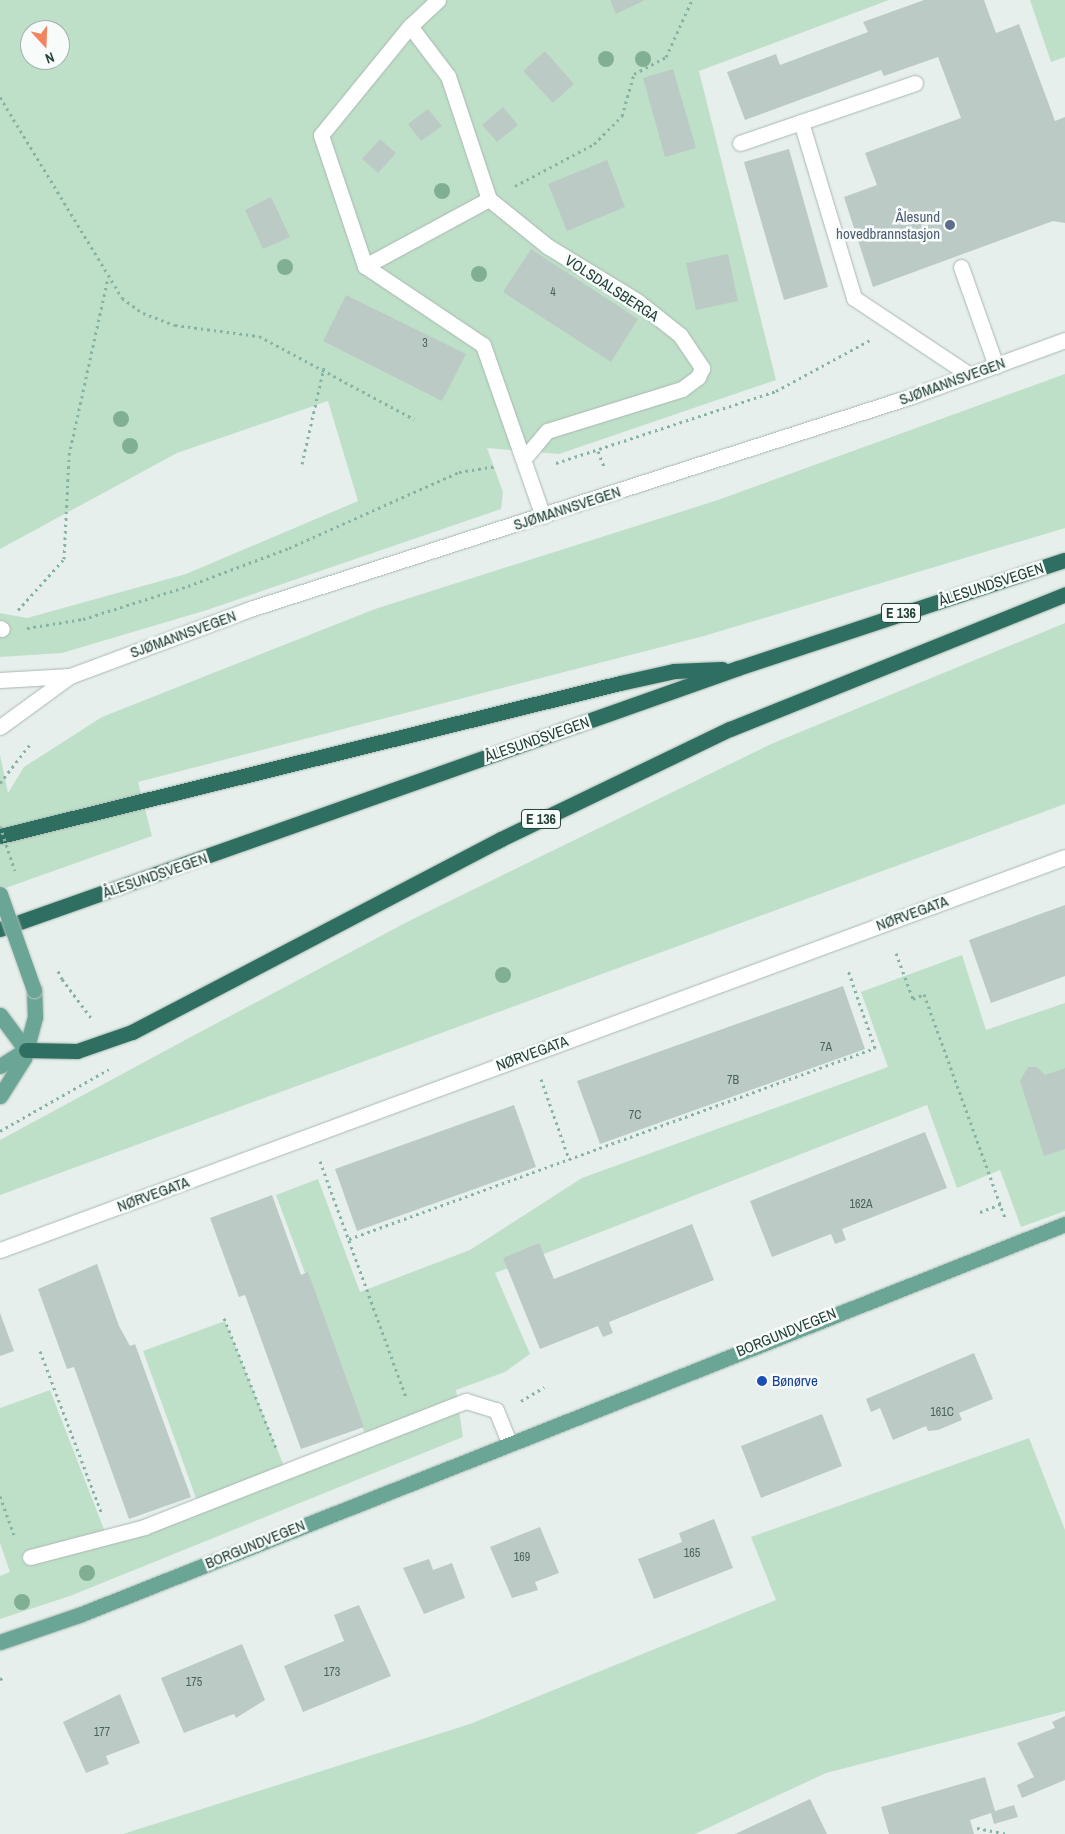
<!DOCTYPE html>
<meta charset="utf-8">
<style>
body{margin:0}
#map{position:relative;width:1065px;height:1834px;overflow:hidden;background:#e6efeb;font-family:"Archivo Narrow",sans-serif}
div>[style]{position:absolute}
.green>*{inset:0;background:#bfe0c8}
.building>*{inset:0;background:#bbcac4}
.path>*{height:3px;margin-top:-1.5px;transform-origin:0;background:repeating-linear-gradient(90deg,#86b3a5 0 2.5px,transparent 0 6.5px)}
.roads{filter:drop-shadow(0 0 1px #a8b8b2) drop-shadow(0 0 1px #a8b8b2)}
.minor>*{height:15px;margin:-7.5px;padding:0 7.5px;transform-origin:7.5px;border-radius:7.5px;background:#fff}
.major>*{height:15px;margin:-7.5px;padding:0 7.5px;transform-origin:7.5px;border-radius:7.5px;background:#6aa596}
.highway>*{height:15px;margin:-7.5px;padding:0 7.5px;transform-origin:7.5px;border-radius:7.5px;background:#2f6f62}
.path-bridge>*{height:3px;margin-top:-1.5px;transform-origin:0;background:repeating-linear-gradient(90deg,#86b3a5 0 2.5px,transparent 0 6.5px)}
.bridges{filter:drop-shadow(0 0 1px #c2cac8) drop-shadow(0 0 1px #c2cac8)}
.major-bridge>*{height:15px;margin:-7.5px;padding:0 7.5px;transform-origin:7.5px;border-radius:7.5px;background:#6aa596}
.trees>*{width:16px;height:16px;margin:-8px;border-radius:50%;background:#80af93}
.dots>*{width:14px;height:14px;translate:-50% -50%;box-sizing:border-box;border:2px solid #f7fbf9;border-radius:50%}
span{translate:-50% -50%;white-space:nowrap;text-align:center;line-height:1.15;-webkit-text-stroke:5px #f7fbf9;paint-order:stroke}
.number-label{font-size:12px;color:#4a645c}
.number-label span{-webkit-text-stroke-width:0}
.shield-label span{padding:1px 4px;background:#f7fbf9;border:1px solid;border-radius:4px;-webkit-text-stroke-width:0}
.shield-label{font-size:14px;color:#24423a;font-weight:700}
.service-label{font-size:15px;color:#4e5e75}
.right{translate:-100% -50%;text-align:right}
.street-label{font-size:15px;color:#24423a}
.transit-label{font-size:15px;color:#164399}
.left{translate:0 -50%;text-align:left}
.north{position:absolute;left:20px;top:20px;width:50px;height:50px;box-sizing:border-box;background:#f7fbf9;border:1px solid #a3b1ad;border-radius:50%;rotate:160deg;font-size:14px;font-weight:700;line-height:20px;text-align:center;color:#24423a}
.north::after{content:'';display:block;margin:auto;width:18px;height:22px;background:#f4845f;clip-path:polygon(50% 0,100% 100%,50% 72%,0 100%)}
</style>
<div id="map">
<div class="green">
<div style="clip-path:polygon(evenodd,0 0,889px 0,699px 71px,776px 380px,559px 454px,487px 448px,503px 492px,501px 509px,207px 610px,62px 653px,0 657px,0 613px,27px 618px,186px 574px,358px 501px,328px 401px,177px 453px,0 549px,0 0,30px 30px,60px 30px,60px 60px,30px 60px,30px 30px)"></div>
<div style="clip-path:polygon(1030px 0,1065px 0,1065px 57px,1051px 62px)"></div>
<div style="clip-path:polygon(1065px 374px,1065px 528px,704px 636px,138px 782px,152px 836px,0 890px,0 755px,8px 793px,24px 767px,102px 717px,375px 609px,718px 500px)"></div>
<div style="clip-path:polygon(1065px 623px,1065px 804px,0 1195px,0 1140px,187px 1039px,409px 921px,771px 744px)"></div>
<div style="clip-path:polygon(962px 955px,986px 1030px,1065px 1003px,1065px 1211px,1021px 1227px,1000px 1170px,957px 1188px,927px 1105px,495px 1273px,530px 1354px,505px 1372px,456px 1390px,463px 1437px,70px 1596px,0 1619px,0 1576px,10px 1572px,0 1543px,0 1408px,50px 1390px,105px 1532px,197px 1501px,143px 1351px,225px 1321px,284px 1466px,365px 1434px,276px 1195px,318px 1179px,360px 1292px,470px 1250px,582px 1178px,888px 1067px,861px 992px)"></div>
<div style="clip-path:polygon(1029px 1438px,1065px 1530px,1065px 1711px,826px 1773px,695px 1834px,123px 1834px,470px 1724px,776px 1600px,751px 1537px)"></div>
</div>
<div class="building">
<div style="clip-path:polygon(610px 0,645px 0,616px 14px)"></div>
<div style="clip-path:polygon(924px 0,984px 0,996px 33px,1019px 24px,1055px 121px,1065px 117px,1065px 223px,1053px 221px,873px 287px,844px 197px,877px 185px,865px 153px,961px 118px,938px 57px,884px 76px,881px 70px,745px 120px,727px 72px,776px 54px,780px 65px,868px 32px,863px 22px)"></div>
<div style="clip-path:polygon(545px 51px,574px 84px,553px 103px,523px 71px)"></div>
<div style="clip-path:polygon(673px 69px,696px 148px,665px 157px,643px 78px)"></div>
<div style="clip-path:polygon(503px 107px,518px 125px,497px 142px,482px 125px)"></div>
<div style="clip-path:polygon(428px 109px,442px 126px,421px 141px,408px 124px)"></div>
<div style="clip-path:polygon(380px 139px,396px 153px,378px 173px,362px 159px)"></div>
<div style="clip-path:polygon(789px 149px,828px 287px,784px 300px,744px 162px)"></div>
<div style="clip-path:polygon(607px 160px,625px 207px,567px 231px,548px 184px)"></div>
<div style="clip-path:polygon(271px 197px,290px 237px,263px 249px,245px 210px)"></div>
<div style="clip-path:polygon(531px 249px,638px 319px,611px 362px,503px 292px)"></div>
<div style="clip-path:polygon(728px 254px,738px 301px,696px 310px,686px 263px)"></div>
<div style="clip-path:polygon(346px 295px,466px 354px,442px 401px,323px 341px)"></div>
<div style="clip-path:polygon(1065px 905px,1065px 976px,991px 1003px,969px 940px)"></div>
<div style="clip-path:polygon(843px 986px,865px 1049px,600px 1144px,577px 1081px)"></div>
<div style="clip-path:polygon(1028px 1067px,1037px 1067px,1045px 1075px,1065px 1068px,1065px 1149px,1044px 1156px,1020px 1081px)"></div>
<div style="clip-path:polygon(514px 1105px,536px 1167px,357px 1231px,335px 1169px)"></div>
<div style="clip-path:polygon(925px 1132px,947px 1188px,842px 1229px,846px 1240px,835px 1244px,831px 1234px,772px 1257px,750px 1201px)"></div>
<div style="clip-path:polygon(272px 1195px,301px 1275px,308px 1272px,364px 1427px,301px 1449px,245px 1295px,239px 1297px,210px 1218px)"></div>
<div style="clip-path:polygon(692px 1224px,714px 1280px,609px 1322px,613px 1333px,603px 1337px,598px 1326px,540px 1349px,503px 1258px,539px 1243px,554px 1279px)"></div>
<div style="clip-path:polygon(97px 1264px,119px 1326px,130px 1346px,135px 1344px,191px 1497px,129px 1519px,74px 1367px,67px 1369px,38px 1289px)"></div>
<div style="clip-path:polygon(0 1313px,14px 1351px,0 1356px)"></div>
<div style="clip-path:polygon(974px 1353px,993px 1399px,959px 1413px,962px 1420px,938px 1430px,928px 1431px,926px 1426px,893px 1440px,880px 1408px,871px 1412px,866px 1399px)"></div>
<div style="clip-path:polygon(822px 1414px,842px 1466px,761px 1498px,741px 1446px)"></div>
<div style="clip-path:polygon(714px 1519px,733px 1568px,654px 1599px,638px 1559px,682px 1542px,679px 1533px)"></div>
<div style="clip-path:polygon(540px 1527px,559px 1573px,535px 1582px,538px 1590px,512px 1598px,490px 1547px)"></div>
<div style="clip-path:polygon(429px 1559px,433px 1570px,452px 1563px,465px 1598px,424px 1614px,403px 1568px)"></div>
<div style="clip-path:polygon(359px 1605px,391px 1676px,303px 1712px,284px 1666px,344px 1641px,334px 1615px)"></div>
<div style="clip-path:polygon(242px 1644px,265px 1700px,236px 1718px,234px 1714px,184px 1733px,161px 1678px)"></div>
<div style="clip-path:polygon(120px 1694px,140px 1743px,106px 1756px,109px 1764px,86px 1773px,63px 1722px)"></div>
<div style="clip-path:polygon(1065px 1716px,1065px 1780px,1022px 1798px,1017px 1785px,1034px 1777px,1017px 1743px,1055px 1728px,1052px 1722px)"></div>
<div style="clip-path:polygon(985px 1777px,995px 1811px,1014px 1805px,1018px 1817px,994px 1824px,991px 1813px,970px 1820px,974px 1834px,889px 1834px,881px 1807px)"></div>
<div style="clip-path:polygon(810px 1799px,827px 1834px,735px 1834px)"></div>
</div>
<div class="path">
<div style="left:0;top:97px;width:235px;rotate:58.7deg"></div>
<div style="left:122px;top:298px;width:26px;rotate:36deg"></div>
<div style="left:143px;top:313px;width:34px;rotate:21deg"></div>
<div style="left:175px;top:325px;width:85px;rotate:7.5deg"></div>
<div style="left:259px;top:336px;width:176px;rotate:28.2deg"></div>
<div style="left:515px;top:186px;width:89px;rotate:-28deg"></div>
<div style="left:594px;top:144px;width:40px;rotate:-45deg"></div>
<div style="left:622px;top:116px;width:44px;rotate:-74.1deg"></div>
<div style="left:634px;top:74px;width:36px;rotate:-28deg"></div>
<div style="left:666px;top:57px;width:63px;rotate:-65.5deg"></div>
<div style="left:598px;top:451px;width:17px;rotate:69deg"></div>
<div style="left:556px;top:463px;width:231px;rotate:-18.1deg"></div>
<div style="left:776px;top:391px;width:107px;rotate:-28.5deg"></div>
<div style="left:302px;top:464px;width:99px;rotate:-77.2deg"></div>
<div style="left:18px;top:610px;width:69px;rotate:-48deg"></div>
<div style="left:64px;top:559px;width:104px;rotate:-87.2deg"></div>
<div style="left:69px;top:455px;width:181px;rotate:-77.6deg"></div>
<div style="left:27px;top:628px;width:57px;rotate:-9.1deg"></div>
<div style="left:83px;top:619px;width:110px;rotate:-17.4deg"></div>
<div style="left:188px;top:586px;width:108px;rotate:-20.6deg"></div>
<div style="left:289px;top:548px;width:186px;rotate:-24.1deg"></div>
<div style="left:459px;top:472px;width:38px;rotate:-9deg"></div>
<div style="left:0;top:783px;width:51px;rotate:-52.2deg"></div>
<div style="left:896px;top:953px;width:49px;rotate:69.7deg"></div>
<div style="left:913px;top:999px;width:12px;rotate:-24deg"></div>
<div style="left:924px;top:994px;width:240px;rotate:70.1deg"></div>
<div style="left:62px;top:979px;width:50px;rotate:53.1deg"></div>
<div style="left:541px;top:1079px;width:85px;rotate:70.7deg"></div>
<div style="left:0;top:1131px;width:125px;rotate:-29.6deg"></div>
<div style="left:320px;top:1161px;width:251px;rotate:70deg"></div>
<div style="left:980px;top:1212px;width:22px;rotate:-21deg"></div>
<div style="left:349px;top:1239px;width:560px;rotate:-19.96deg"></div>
<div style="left:875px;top:1048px;width:83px;rotate:-109.1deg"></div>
<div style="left:224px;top:1318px;width:140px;rotate:68.2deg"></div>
<div style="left:40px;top:1351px;width:172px;rotate:69.2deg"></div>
<div style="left:521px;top:1401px;width:27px;rotate:-31deg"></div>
<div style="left:0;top:1496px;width:41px;rotate:70.3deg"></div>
<div style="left:0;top:1679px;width:6px;rotate:-18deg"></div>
<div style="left:977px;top:1828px;width:31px;rotate:11deg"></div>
</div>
<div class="roads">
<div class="minor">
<div style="left:438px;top:0;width:38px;rotate:137deg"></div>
<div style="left:410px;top:26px;width:63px;rotate:52.8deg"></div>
<div style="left:448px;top:76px;width:130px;rotate:71.6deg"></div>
<div style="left:489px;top:199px;width:75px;rotate:39deg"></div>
<div style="left:547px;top:246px;width:105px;rotate:31.4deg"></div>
<div style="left:637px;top:301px;width:55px;rotate:38.3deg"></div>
<div style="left:680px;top:335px;width:40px;rotate:56deg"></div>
<div style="left:702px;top:368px;width:10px;rotate:114deg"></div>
<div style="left:698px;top:377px;width:20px;rotate:143deg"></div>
<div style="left:682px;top:389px;width:141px;rotate:162.7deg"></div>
<div style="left:547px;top:431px;width:35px;rotate:130deg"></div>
<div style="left:801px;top:122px;width:184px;rotate:73.2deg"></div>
<div style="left:854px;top:298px;width:139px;rotate:33.6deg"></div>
<div style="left:740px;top:143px;width:185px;rotate:-18.9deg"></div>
<div style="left:489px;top:199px;width:141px;rotate:151.6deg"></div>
<div style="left:365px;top:266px;width:142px;rotate:33.8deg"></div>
<div style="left:483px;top:345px;width:181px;rotate:70.7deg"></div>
<div style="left:365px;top:266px;width:138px;rotate:-108.6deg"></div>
<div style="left:321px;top:135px;width:141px;rotate:-50.8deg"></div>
<div style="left:961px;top:267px;width:105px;rotate:70.5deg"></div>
<div style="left:0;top:628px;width:2px;rotate:27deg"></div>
<div style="left:0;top:680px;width:70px;rotate:-3.3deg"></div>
<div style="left:70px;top:676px;width:195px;rotate:-20.4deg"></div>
<div style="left:253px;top:608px;width:692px;rotate:-17.83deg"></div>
<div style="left:912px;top:396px;width:163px;rotate:-20.1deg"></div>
<div style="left:0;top:727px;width:87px;rotate:-36.1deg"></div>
<div style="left:0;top:1250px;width:1135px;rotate:-20.25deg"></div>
<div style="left:30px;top:1557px;width:118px;rotate:-14.7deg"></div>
<div style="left:144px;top:1527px;width:346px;rotate:-21.4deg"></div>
<div style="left:466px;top:1401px;width:31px;rotate:17deg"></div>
<div style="left:496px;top:1410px;width:35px;rotate:68deg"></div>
</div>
<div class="major">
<div style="left:0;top:1015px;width:44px;rotate:53.4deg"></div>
<div style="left:0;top:1066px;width:31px;rotate:-32deg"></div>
<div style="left:0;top:1096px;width:45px;rotate:-57.7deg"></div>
<div style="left:24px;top:1058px;width:42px;rotate:-75deg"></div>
<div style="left:35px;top:1017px;width:27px;rotate:-92deg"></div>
<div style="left:0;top:1642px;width:83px;rotate:-18.9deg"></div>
<div style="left:79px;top:1615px;width:1061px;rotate:-21.63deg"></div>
</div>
<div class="highway">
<div style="left:0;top:836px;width:639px;rotate:-13.86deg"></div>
<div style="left:620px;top:683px;width:55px;rotate:-12.5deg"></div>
<div style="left:674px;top:671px;width:48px;rotate:-2.4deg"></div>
<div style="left:0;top:929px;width:783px;rotate:-19.48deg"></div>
<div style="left:738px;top:668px;width:344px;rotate:-18.3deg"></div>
<div style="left:26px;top:1050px;width:51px;rotate:1.1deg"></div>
<div style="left:77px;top:1051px;width:58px;rotate:-19.1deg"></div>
<div style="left:132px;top:1032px;width:416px;rotate:-27.6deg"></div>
<div style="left:501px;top:839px;width:254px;rotate:-25.7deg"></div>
<div style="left:730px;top:729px;width:361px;rotate:-21.9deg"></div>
</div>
</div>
<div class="path-bridge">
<div style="left:0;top:826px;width:47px;rotate:71.6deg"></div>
<div style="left:58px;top:971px;width:9px;rotate:63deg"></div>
</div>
<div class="bridges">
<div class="major-bridge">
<div style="left:0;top:894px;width:102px;rotate:70.5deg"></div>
</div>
</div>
<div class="trees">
<div style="left:606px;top:59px"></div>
<div style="left:643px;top:59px"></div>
<div style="left:442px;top:191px"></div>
<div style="left:285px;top:267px"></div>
<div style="left:479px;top:274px"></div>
<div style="left:121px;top:419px"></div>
<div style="left:130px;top:446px"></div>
<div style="left:503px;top:975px"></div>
<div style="left:87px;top:1573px"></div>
<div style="left:22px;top:1602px"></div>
</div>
<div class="dots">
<div style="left:950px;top:225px;background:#5c6f8a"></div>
<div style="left:762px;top:1381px;background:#1a4fb4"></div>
</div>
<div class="number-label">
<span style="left:553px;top:293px">4</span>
<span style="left:425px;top:344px">3</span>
<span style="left:826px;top:1048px">7A</span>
<span style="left:733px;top:1081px">7B</span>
<span style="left:635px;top:1116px">7C</span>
<span style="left:861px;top:1205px">162A</span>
<span style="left:942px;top:1413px">161C</span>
<span style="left:692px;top:1554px">165</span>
<span style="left:522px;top:1558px">169</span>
<span style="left:332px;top:1673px">173</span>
<span style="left:194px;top:1683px">175</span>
<span style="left:102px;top:1733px">177</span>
</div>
<div class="shield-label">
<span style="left:901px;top:613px">E 136</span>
<span style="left:541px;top:819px">E 136</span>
</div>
<div class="service-label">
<span class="right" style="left:940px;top:225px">Ålesund<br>hovedbrannstasjon</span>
</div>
<div class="street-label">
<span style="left:612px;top:288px;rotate:33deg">VOLSDALSBERGA</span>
<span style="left:952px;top:381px;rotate:-20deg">SJØMANNSVEGEN</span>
<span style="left:567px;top:508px;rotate:-18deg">SJØMANNSVEGEN</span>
<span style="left:991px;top:584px;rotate:-18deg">ÅLESUNDSVEGEN</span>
<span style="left:183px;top:634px;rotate:-20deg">SJØMANNSVEGEN</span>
<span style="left:537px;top:739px;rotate:-19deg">ÅLESUNDSVEGEN</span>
<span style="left:155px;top:875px;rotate:-19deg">ÅLESUNDSVEGEN</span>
<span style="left:912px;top:913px;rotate:-20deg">NØRVEGATA</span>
<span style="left:532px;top:1053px;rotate:-20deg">NØRVEGATA</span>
<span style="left:153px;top:1194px;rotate:-20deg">NØRVEGATA</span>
<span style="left:786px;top:1332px;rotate:-22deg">BORGUNDVEGEN</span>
<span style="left:255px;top:1544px;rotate:-22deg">BORGUNDVEGEN</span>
</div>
<div class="transit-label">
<span class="left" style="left:772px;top:1381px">Bønørve</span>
</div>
<div class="north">N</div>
</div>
